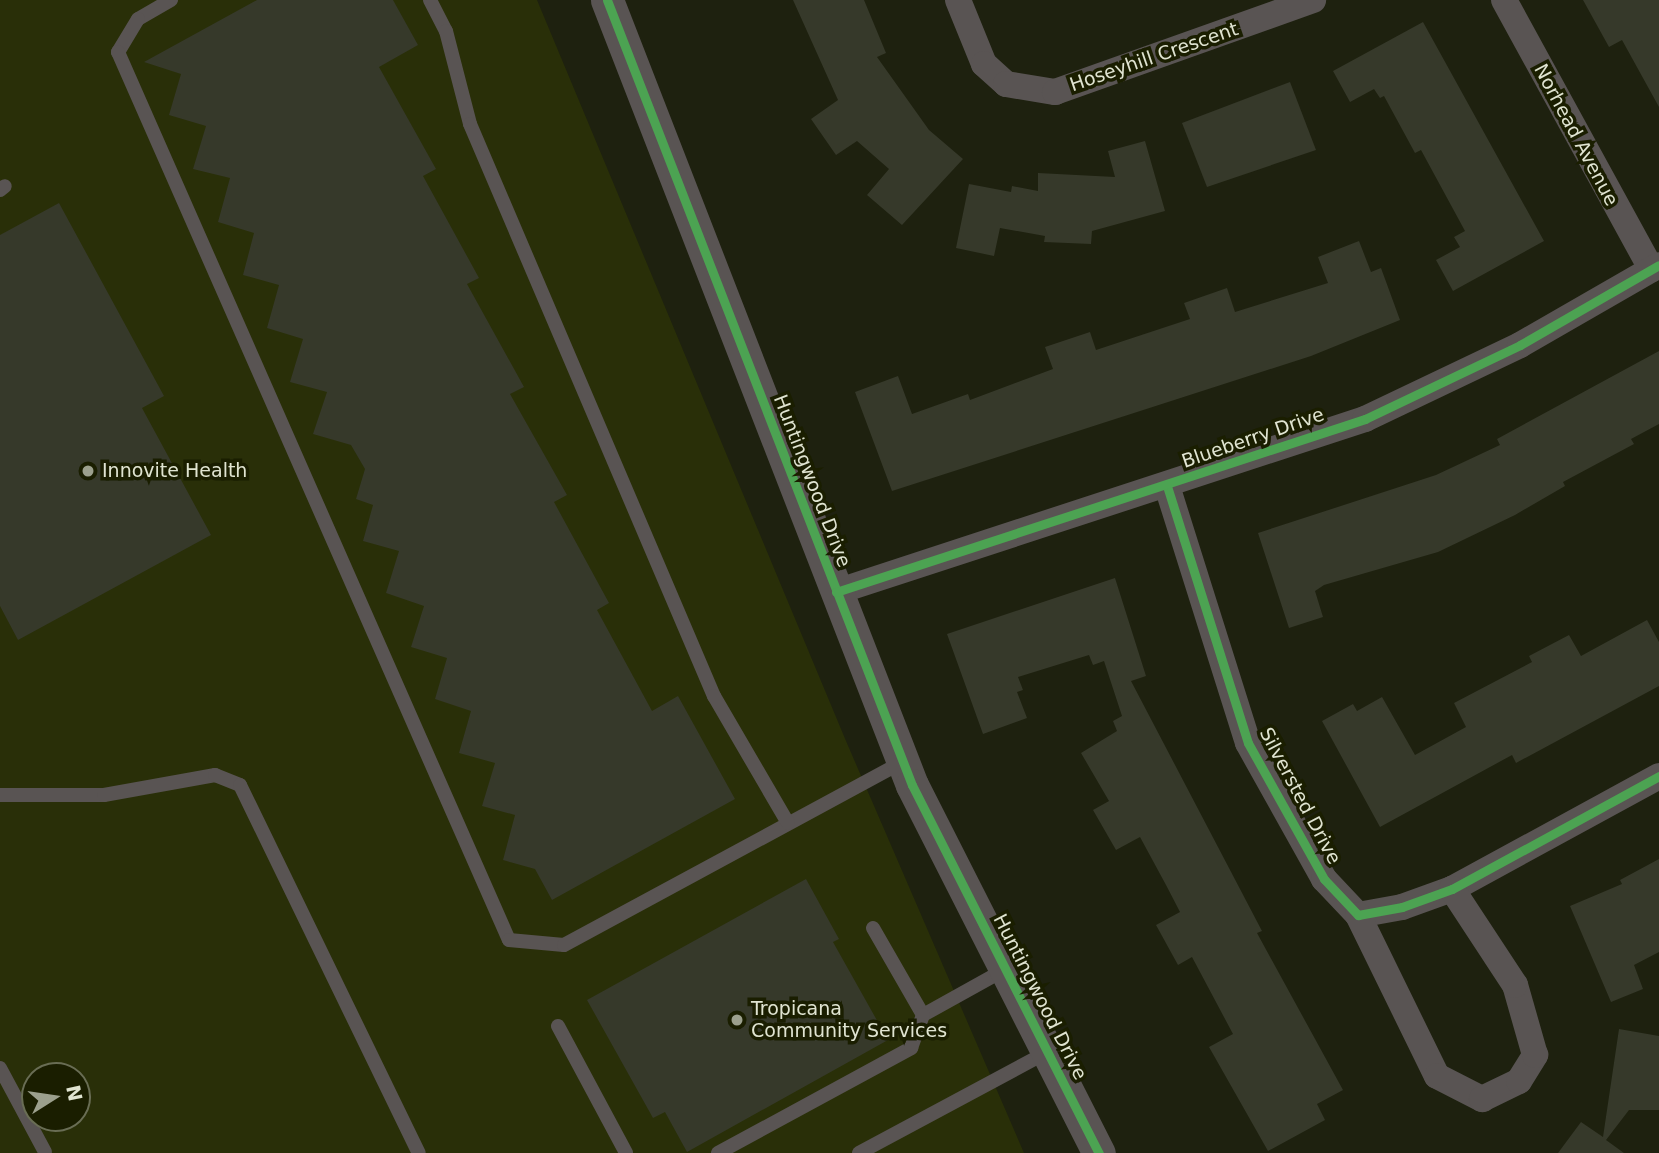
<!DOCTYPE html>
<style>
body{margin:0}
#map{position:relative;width:1659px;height:1153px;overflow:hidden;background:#1e210f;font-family:"DejaVu Sans",sans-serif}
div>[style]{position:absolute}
.built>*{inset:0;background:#292f08}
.building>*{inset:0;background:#36392a}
.service>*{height:14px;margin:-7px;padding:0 7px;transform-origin:7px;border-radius:7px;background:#595453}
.minor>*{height:26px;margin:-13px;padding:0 13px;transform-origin:13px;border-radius:13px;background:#595453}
.tertiary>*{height:33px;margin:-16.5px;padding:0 16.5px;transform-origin:16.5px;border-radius:16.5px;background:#595453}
.cycleway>*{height:9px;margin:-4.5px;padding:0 4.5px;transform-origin:4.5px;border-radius:4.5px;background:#4ca352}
.dots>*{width:19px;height:19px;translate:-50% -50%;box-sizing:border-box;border:4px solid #1a1e00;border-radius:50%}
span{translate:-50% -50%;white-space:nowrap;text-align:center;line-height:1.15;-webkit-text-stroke:7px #1a1e00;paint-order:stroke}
.street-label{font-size:19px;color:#e0e4d1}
.poi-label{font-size:19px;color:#e0e4d1}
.left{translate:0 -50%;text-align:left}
.north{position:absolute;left:21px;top:1062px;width:70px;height:70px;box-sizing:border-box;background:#1a1e00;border:2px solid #696d54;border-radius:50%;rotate:78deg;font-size:19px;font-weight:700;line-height:28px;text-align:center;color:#e0e4d1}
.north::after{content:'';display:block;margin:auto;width:24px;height:32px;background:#9ca08d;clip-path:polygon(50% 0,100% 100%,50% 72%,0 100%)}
</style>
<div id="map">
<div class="built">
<div style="clip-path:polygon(evenodd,0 0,537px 0,846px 741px,1024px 1153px,0 1153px,0 0,35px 1076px,77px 1076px,77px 1118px,35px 1118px,35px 1076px)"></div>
</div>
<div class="building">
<div style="clip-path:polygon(257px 0,393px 0,418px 45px,379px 67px,436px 169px,423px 176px,479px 278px,467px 284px,524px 387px,510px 394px,567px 495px,554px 502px,609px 603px,597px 610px,652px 711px,678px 696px,735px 799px,552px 900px,535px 869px,503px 860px,515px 815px,482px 806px,495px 763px,459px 753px,471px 711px,435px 699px,447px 658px,411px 647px,424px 606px,386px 593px,399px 551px,363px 541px,373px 505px,356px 499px,365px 469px,351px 445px,313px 434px,327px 392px,290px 382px,303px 339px,267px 328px,279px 285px,243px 275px,254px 233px,218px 222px,230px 178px,193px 169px,206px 126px,169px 115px,181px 74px,144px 62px)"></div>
<div style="clip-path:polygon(793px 0,864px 0,886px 53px,877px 57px,929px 130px,963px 159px,902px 225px,867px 195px,889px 169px,857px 141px,836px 155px,811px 119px,838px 100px)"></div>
<div style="clip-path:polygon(1583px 0,1659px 0,1659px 107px,1622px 40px,1609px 47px)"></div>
<div style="clip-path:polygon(1423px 22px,1544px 241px,1453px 291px,1436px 260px,1460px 247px,1454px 237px,1465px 231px,1421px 150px,1415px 153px,1384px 96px,1380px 98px,1374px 89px,1350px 102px,1333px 71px)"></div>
<div style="clip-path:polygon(1290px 82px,1316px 150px,1207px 187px,1182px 123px)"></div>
<div style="clip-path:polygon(1145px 141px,1165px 211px,1092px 231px,1091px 244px,1044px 242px,1045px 236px,1000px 228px,994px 256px,956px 248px,969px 184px,1011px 192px,1012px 186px,1038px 191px,1038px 173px,1115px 177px,1108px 151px)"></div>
<div style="clip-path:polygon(59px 203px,164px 396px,142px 408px,211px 535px,18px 640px,0 606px,0 235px)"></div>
<div style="clip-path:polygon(1359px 241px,1371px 272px,1381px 268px,1400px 320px,1311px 356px,892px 491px,855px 392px,898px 376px,912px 414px,968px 394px,970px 400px,1053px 369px,1045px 347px,1090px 332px,1096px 350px,1190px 319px,1184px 303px,1227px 288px,1235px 312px,1328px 283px,1318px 257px)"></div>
<div style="clip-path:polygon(1659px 351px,1659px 424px,1631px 439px,1634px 444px,1563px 482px,1565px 486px,1515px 515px,1438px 552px,1324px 585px,1315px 591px,1323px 617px,1289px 628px,1258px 533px,1436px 475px,1500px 445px,1497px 439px)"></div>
<div style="clip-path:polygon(1115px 578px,1146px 676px,1131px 681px,1262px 931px,1257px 933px,1343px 1090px,1317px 1104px,1325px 1120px,1268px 1151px,1209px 1047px,1233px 1034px,1192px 957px,1178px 965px,1156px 925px,1180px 912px,1166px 885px,1140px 837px,1116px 850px,1093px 810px,1109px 801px,1081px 753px,1117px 731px,1113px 721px,1122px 716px,1104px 661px,1093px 665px,1089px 655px,1018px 677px,1023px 690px,1017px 692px,1027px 718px,983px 734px,947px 634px)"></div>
<div style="clip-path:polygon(1647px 620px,1659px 642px,1659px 686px,1516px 763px,1512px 755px,1380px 827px,1322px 721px,1353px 704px,1357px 711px,1382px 697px,1415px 755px,1466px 727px,1454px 703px,1532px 662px,1529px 656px,1569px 635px,1581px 656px)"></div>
<div style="clip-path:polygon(1659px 859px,1659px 952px,1634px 965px,1643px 989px,1611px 1002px,1570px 906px,1622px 884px,1620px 880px)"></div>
<div style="clip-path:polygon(806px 879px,839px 939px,833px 942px,888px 1040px,687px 1152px,665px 1112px,653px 1118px,587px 1000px)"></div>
<div style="clip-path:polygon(1619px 1029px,1659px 1036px,1659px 1110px,1629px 1110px,1606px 1140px,1624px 1153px,1558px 1153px,1581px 1122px,1603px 1137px)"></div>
</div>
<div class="service">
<div style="left:171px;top:0;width:38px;rotate:150deg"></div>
<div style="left:138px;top:19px;width:39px;rotate:121deg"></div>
<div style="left:118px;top:52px;width:970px;rotate:66.24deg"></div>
<div style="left:509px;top:940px;width:55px;rotate:5.2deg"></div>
<div style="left:564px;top:945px;width:385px;rotate:-28.4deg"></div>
<div style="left:430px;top:0;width:35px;rotate:63deg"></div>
<div style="left:446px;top:31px;width:96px;rotate:75.5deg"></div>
<div style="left:470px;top:124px;width:622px;rotate:66.9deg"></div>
<div style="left:714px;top:696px;width:147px;rotate:59.8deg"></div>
<div style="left:0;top:190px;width:6px;rotate:-39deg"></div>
<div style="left:0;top:795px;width:104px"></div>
<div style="left:104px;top:795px;width:113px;rotate:-10.2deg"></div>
<div style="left:215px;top:775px;width:27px;rotate:22deg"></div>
<div style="left:240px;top:785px;width:409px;rotate:64.1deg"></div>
<div style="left:873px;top:928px;width:100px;rotate:60.1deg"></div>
<div style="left:923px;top:1015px;width:95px;rotate:-29deg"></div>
<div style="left:558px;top:1026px;width:144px;rotate:61.8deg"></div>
<div style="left:0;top:1068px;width:95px;rotate:61.8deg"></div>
<div style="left:718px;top:1153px;width:220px;rotate:-28.5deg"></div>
<div style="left:911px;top:1048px;width:35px;rotate:-70deg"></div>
<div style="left:859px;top:1153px;width:216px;rotate:-28.2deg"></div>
</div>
<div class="minor">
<div style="left:958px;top:0;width:69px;rotate:67.9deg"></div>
<div style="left:984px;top:64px;width:30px;rotate:42deg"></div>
<div style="left:1006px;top:84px;width:50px;rotate:9.3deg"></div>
<div style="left:1055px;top:92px;width:274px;rotate:-19.6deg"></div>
<div style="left:1504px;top:0;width:307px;rotate:61.3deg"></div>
<div style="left:1167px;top:486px;width:269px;rotate:72.5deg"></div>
<div style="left:1248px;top:743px;width:156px;rotate:60.8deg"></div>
<div style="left:1324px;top:879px;width:50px;rotate:46.6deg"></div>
<div style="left:1358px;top:915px;width:45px;rotate:-10.3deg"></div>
<div style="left:1402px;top:907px;width:53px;rotate:-19.8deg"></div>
<div style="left:1452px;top:889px;width:236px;rotate:-28.6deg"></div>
<div style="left:836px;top:592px;width:557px;rotate:-18.11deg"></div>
<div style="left:1365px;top:419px;width:172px;rotate:-25.5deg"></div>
<div style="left:1520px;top:345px;width:160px;rotate:-29.9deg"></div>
<div style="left:1358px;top:915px;width:179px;rotate:63.9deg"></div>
<div style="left:1437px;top:1076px;width:51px;rotate:27.1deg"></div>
<div style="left:1482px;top:1099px;width:41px;rotate:-25.9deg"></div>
<div style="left:1519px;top:1081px;width:31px;rotate:-58deg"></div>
<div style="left:1535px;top:1055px;width:73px;rotate:-105.9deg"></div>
<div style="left:1515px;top:985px;width:115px;rotate:-123.3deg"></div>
</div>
<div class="tertiary">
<div style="left:607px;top:0;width:842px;rotate:68.77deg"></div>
<div style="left:912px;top:785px;width:413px;rotate:63.1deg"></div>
</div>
<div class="cycleway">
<div style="left:607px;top:0;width:842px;rotate:68.77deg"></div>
<div style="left:912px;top:785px;width:413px;rotate:63.1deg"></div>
<div style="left:1167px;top:486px;width:269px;rotate:72.5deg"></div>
<div style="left:1248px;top:743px;width:156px;rotate:60.8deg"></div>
<div style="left:1324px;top:879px;width:50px;rotate:46.6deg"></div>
<div style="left:1358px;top:915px;width:45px;rotate:-10.3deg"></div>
<div style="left:1402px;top:907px;width:53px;rotate:-19.8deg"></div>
<div style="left:1452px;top:889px;width:236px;rotate:-28.6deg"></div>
<div style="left:836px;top:592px;width:557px;rotate:-18.11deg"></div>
<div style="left:1365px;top:419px;width:172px;rotate:-25.5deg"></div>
<div style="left:1520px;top:345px;width:160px;rotate:-29.9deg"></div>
</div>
<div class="dots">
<div style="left:88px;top:471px;background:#9ca08d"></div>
<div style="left:737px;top:1020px;background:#9ca08d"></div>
</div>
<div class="street-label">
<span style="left:1154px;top:57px;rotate:-19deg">Hoseyhill Crescent</span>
<span style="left:1576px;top:135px;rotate:62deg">Norhead Avenue</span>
<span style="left:1253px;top:438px;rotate:-19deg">Blueberry Drive</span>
<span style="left:812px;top:481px;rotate:69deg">Huntingwood Drive</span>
<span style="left:1300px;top:796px;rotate:62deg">Silversted Drive</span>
<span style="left:1040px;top:997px;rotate:63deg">Huntingwood Drive</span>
</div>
<div class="poi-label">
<span class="left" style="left:102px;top:471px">Innovite Health</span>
<span class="left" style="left:751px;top:1020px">Tropicana<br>Community Services</span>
</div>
<div class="north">N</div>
</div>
